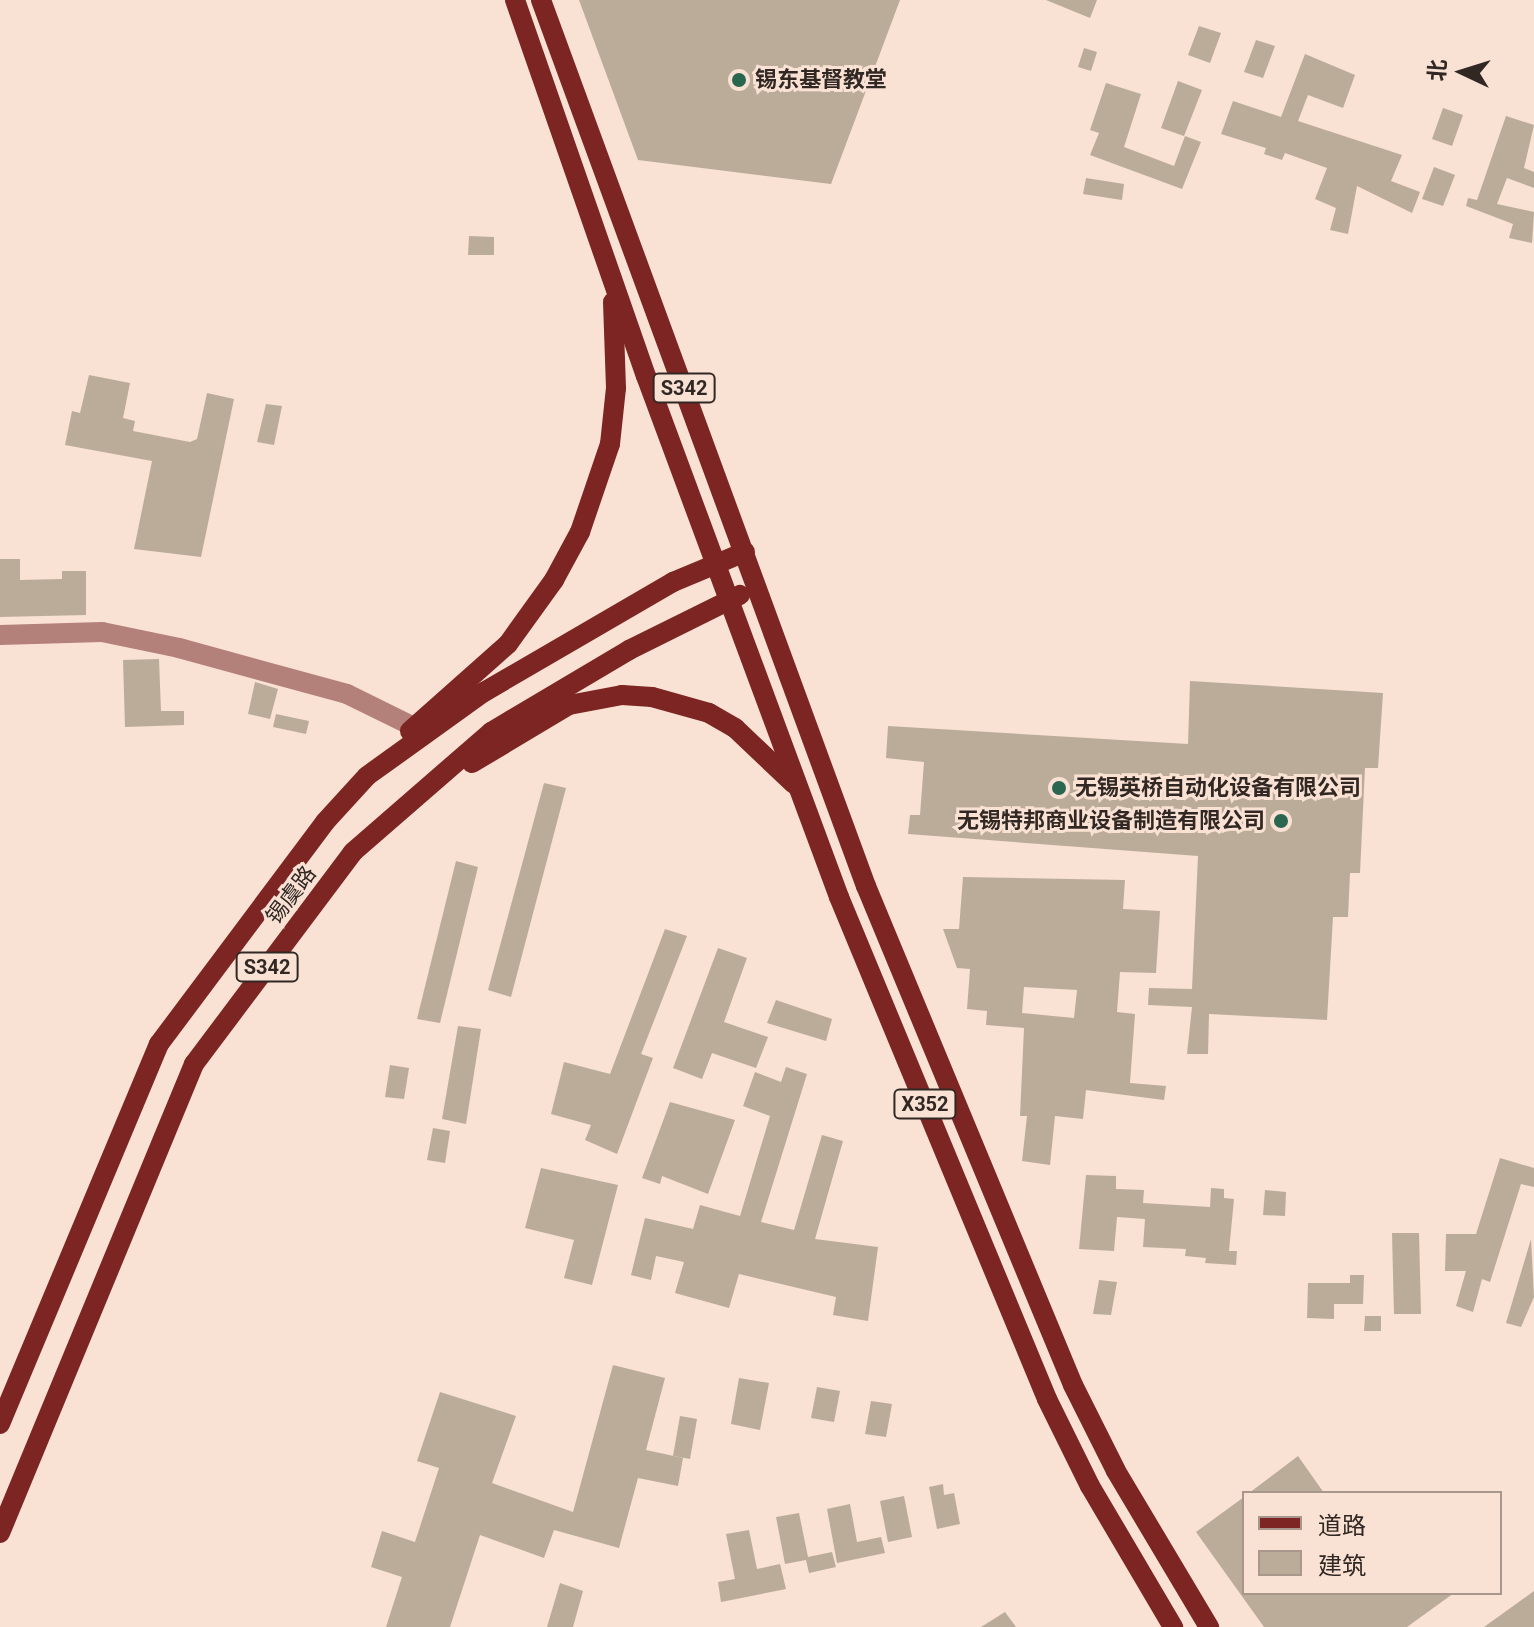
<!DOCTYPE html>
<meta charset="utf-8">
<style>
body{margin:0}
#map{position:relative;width:1534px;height:1627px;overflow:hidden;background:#f9e1d4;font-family:Roboto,"Noto Sans SC",sans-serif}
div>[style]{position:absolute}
.building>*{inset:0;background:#bbac99}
.minor>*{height:20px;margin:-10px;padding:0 10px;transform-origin:10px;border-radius:10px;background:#b3807a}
.major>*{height:20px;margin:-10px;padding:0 10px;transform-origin:10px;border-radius:10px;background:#7d2523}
.dots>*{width:22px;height:22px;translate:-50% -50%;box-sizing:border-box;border:4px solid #f9e1d4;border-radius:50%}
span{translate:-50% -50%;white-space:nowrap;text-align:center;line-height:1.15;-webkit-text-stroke:6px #f9e1d4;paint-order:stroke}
.shield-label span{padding:2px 6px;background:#f9e1d4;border:2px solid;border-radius:6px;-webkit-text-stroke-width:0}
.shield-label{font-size:20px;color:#312823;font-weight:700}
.poi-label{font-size:22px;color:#312823;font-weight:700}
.left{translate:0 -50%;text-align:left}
.right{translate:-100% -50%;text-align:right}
.street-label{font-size:22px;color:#312823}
.legend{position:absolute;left:1242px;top:1491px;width:260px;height:104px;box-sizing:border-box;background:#f9e1d4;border:2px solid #a9978d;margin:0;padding:10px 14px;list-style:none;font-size:24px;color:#312823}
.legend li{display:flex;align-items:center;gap:16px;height:40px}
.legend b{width:40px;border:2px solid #a9978d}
.north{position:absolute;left:1422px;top:32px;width:80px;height:80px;-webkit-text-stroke:6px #f9e1d4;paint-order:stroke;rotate:274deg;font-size:22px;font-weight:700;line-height:32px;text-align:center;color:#312823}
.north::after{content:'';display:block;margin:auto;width:28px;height:36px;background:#312823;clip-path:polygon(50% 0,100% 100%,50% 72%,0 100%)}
</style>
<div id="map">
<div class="building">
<div style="clip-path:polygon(579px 0,900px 0,831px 184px,638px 160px)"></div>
<div style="clip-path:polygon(1046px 0,1097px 0,1090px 18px)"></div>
<div style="clip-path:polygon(1199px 26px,1221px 33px,1210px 63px,1188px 55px)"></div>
<div style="clip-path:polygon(1256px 40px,1275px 46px,1263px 78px,1244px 72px)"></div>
<div style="clip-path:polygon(1084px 48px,1097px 52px,1091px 71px,1078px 67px)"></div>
<div style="clip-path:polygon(1305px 54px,1355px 75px,1343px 108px,1308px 95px,1298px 121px,1402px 155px,1391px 181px,1420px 192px,1412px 213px,1357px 186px,1348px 234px,1330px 230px,1336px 208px,1315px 199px,1327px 168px,1285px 153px,1282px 160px,1264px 154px,1266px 148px,1221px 134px,1233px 101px,1281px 117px)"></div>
<div style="clip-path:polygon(1178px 81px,1202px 90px,1184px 136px,1161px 128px)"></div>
<div style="clip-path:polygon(1106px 83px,1141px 94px,1124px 147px,1174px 166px,1185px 136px,1201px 142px,1182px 189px,1090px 155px,1099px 133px,1090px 130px)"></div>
<div style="clip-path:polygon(1443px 108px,1463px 115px,1452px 146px,1432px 139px)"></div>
<div style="clip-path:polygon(1506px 116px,1534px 125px,1524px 168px,1534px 172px,1534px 188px,1507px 178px,1497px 204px,1534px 212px,1532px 243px,1509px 238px,1513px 224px,1466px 206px,1468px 198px,1477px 200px)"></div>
<div style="clip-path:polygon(1434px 167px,1455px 175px,1443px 206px,1422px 199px)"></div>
<div style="clip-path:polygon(1086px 178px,1124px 184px,1122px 200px,1083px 194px)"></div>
<div style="clip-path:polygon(469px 236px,494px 237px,494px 255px,468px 255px)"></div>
<div style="clip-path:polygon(89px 375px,130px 383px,123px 418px,135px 421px,133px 431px,190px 442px,197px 439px,207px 393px,234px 399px,201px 557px,134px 549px,152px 461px,65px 445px,72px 411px,80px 413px)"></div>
<div style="clip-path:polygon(266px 404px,282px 406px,274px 445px,257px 442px)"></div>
<div style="clip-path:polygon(0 559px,20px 559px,20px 580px,62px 579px,62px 571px,86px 571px,86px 615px,0 617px)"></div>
<div style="clip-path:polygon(159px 659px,161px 711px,184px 711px,184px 725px,125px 727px,123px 660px)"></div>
<div style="clip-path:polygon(1190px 681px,1383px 693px,1378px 768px,1365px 768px,1360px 873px,1350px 873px,1348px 917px,1333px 917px,1327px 1020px,1209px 1014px,1208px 1054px,1187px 1054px,1192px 1007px,1148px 1005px,1149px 988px,1192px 989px,1198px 856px,908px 834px,910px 815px,920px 815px,924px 762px,886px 758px,888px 726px,1188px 744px)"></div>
<div style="clip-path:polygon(255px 682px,278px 689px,270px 719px,248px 714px)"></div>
<div style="clip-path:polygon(276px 714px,309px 721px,306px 734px,273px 727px)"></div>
<div style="clip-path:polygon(544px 783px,566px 788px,511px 997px,488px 990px)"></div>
<div style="clip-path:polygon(456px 861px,478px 867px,440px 1023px,417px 1019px)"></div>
<div style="clip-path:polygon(evenodd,963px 877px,1125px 880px,1123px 909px,1160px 911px,1156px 973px,1120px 972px,1117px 1012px,1135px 1014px,1130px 1083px,1166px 1086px,1164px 1100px,1086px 1090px,1083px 1119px,1055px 1116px,1050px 1165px,1022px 1161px,1027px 1116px,1020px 1116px,1024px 1028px,986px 1025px,987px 1011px,967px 1009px,970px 969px,957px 968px,943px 929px,959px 929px,963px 877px,1024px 987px,1077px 990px,1074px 1018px,1022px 1013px,1024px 987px)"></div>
<div style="clip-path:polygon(665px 929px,687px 936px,641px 1054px,653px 1058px,617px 1154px,585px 1140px,591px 1125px,551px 1114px,564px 1062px,610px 1074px)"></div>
<div style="clip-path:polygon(718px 948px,747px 958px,724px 1022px,768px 1037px,756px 1068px,712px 1053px,702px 1079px,673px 1068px)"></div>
<div style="clip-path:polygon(776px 1000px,832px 1019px,826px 1041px,767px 1023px)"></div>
<div style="clip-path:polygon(458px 1026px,481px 1029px,466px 1124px,442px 1119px)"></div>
<div style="clip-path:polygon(390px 1065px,409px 1068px,404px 1099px,385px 1097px)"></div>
<div style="clip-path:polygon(786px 1067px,807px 1074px,761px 1222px,794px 1230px,822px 1135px,843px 1141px,815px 1239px,878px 1247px,868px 1321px,833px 1315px,836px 1297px,739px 1274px,729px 1308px,675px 1293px,684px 1262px,656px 1256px,651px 1280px,631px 1275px,645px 1218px,693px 1229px,700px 1205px,740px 1216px,770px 1116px,743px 1106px,755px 1072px,781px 1082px)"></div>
<div style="clip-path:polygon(670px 1102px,735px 1120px,708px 1194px,662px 1176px,660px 1184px,642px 1178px)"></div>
<div style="clip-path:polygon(433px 1128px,450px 1131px,445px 1163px,427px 1160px)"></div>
<div style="clip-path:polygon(1500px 1158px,1534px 1168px,1534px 1187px,1521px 1184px,1490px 1282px,1482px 1279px,1473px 1312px,1456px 1306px,1466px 1271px,1445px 1271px,1446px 1234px,1476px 1234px)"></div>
<div style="clip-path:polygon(541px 1168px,618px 1185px,592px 1285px,564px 1278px,574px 1240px,525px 1228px)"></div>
<div style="clip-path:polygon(1086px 1175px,1116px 1176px,1116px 1189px,1144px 1190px,1143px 1203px,1210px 1207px,1211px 1188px,1224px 1189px,1224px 1198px,1234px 1199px,1229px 1251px,1237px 1251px,1236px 1265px,1205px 1263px,1206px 1258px,1185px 1256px,1186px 1249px,1143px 1247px,1145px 1219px,1117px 1217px,1114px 1251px,1079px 1249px)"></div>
<div style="clip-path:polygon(1265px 1190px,1286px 1192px,1285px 1216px,1263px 1215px)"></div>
<div style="clip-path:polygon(1392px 1233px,1419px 1233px,1421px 1314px,1394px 1314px)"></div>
<div style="clip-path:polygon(1531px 1239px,1534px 1297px,1521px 1327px,1506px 1323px)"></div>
<div style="clip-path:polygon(1350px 1275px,1364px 1275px,1363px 1304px,1334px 1304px,1334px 1319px,1307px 1318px,1308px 1283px,1350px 1283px)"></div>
<div style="clip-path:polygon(1099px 1280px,1117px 1282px,1111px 1315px,1093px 1314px)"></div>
<div style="clip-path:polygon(1365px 1316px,1381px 1316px,1381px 1331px,1364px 1331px)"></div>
<div style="clip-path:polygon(613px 1365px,665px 1378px,646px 1450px,683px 1458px,678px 1486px,638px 1478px,619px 1548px,554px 1530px,544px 1558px,480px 1535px,450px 1627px,386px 1627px,402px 1577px,371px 1567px,382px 1531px,415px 1542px,439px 1468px,417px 1461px,440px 1392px,516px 1416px,492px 1483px,573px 1512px)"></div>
<div style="clip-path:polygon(739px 1378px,769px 1383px,760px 1430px,731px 1424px)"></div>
<div style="clip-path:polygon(817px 1387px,840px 1391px,834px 1422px,811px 1418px)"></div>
<div style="clip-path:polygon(871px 1401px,892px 1404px,886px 1437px,865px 1434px)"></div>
<div style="clip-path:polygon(680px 1416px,697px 1419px,690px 1459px,673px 1456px)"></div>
<div style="clip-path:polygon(1298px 1456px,1324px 1493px,1249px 1493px,1265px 1481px)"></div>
<div style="clip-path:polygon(943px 1484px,944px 1495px,954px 1493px,960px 1524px,937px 1529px,929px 1487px)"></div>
<div style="clip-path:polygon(904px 1496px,912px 1537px,888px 1542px,880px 1501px)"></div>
<div style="clip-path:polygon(1244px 1497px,1244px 1593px,1454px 1593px,1407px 1627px,1264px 1627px,1196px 1532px)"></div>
<div style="clip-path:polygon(850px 1504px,857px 1542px,881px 1537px,885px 1553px,837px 1563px,827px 1509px)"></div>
<div style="clip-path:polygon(799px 1513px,808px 1557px,832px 1552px,836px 1567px,809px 1573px,806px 1560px,785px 1564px,776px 1517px)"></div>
<div style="clip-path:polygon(749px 1530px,757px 1569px,780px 1564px,786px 1589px,721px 1602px,718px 1582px,735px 1579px,726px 1534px)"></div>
<div style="clip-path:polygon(560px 1583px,583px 1591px,573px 1627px,547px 1627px)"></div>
<div style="clip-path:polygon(1534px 1591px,1534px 1627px,1484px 1627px)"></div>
<div style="clip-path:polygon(1005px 1612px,1016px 1627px,981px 1627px)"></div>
</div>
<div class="minor">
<div style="left:0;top:635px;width:102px;rotate:-1.7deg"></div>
<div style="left:102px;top:632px;width:79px;rotate:11.7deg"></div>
<div style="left:179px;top:648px;width:174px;rotate:15.3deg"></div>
<div style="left:347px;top:694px;width:75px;rotate:26.2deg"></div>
</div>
<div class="major">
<div style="left:515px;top:0;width:398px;rotate:70.8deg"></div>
<div style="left:646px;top:376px;width:556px;rotate:69.67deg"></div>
<div style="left:839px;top:897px;width:543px;rotate:67.49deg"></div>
<div style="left:1047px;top:1399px;width:97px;rotate:63.7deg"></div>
<div style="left:1090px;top:1486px;width:164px;rotate:59.5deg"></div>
<div style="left:541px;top:0;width:944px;rotate:69.86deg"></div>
<div style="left:866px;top:886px;width:540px;rotate:67.47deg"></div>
<div style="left:1073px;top:1385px;width:96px;rotate:63.4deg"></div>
<div style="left:1116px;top:1471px;width:182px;rotate:59.2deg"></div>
<div style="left:410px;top:731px;width:131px;rotate:-41.6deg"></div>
<div style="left:508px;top:644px;width:79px;rotate:-54.3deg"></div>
<div style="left:554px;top:580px;width:55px;rotate:-61.6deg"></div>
<div style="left:580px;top:532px;width:93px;rotate:-71.2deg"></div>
<div style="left:610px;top:444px;width:56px;rotate:-83.9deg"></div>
<div style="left:616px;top:388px;width:86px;rotate:-92deg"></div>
<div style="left:472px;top:763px;width:113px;rotate:-30.9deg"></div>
<div style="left:569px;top:705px;width:54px;rotate:-10.7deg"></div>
<div style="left:622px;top:695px;width:30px;rotate:4deg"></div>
<div style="left:652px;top:697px;width:59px;rotate:15.7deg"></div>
<div style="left:709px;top:713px;width:30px;rotate:30deg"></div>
<div style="left:735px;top:728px;width:81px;rotate:43.5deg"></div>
<div style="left:0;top:1424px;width:412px;rotate:-67.3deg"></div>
<div style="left:159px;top:1044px;width:277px;rotate:-53.2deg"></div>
<div style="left:325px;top:822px;width:62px;rotate:-47.6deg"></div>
<div style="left:367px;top:776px;width:144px;rotate:-35.7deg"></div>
<div style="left:484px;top:692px;width:219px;rotate:-30.2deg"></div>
<div style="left:673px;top:582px;width:78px;rotate:-22.6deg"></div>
<div style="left:0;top:1533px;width:508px;rotate:-67.53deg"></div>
<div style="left:194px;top:1064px;width:265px;rotate:-53.1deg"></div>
<div style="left:353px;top:852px;width:183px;rotate:-41deg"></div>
<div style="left:491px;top:732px;width:161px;rotate:-30.7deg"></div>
<div style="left:629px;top:650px;width:124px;rotate:-26.4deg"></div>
</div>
<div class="dots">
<div style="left:739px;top:80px;background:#2a6650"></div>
<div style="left:1059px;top:788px;background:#2a6650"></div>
<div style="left:1281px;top:821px;background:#2a6650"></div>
</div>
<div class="shield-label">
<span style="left:684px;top:388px">S342</span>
<span style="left:267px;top:967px">S342</span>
<span style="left:925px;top:1104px">X352</span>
</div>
<div class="poi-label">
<span class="left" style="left:755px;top:80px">锡东基督教堂</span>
<span class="left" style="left:1075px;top:788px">无锡英桥自动化设备有限公司</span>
<span class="right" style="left:1265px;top:821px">无锡特邦商业设备制造有限公司</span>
</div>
<div class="street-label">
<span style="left:291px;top:895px;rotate:-53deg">锡虞路</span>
</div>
<ul class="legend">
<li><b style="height:10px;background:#7d2523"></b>道路</li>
<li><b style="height:22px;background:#bbac99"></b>建筑</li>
</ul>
<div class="north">北</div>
</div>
